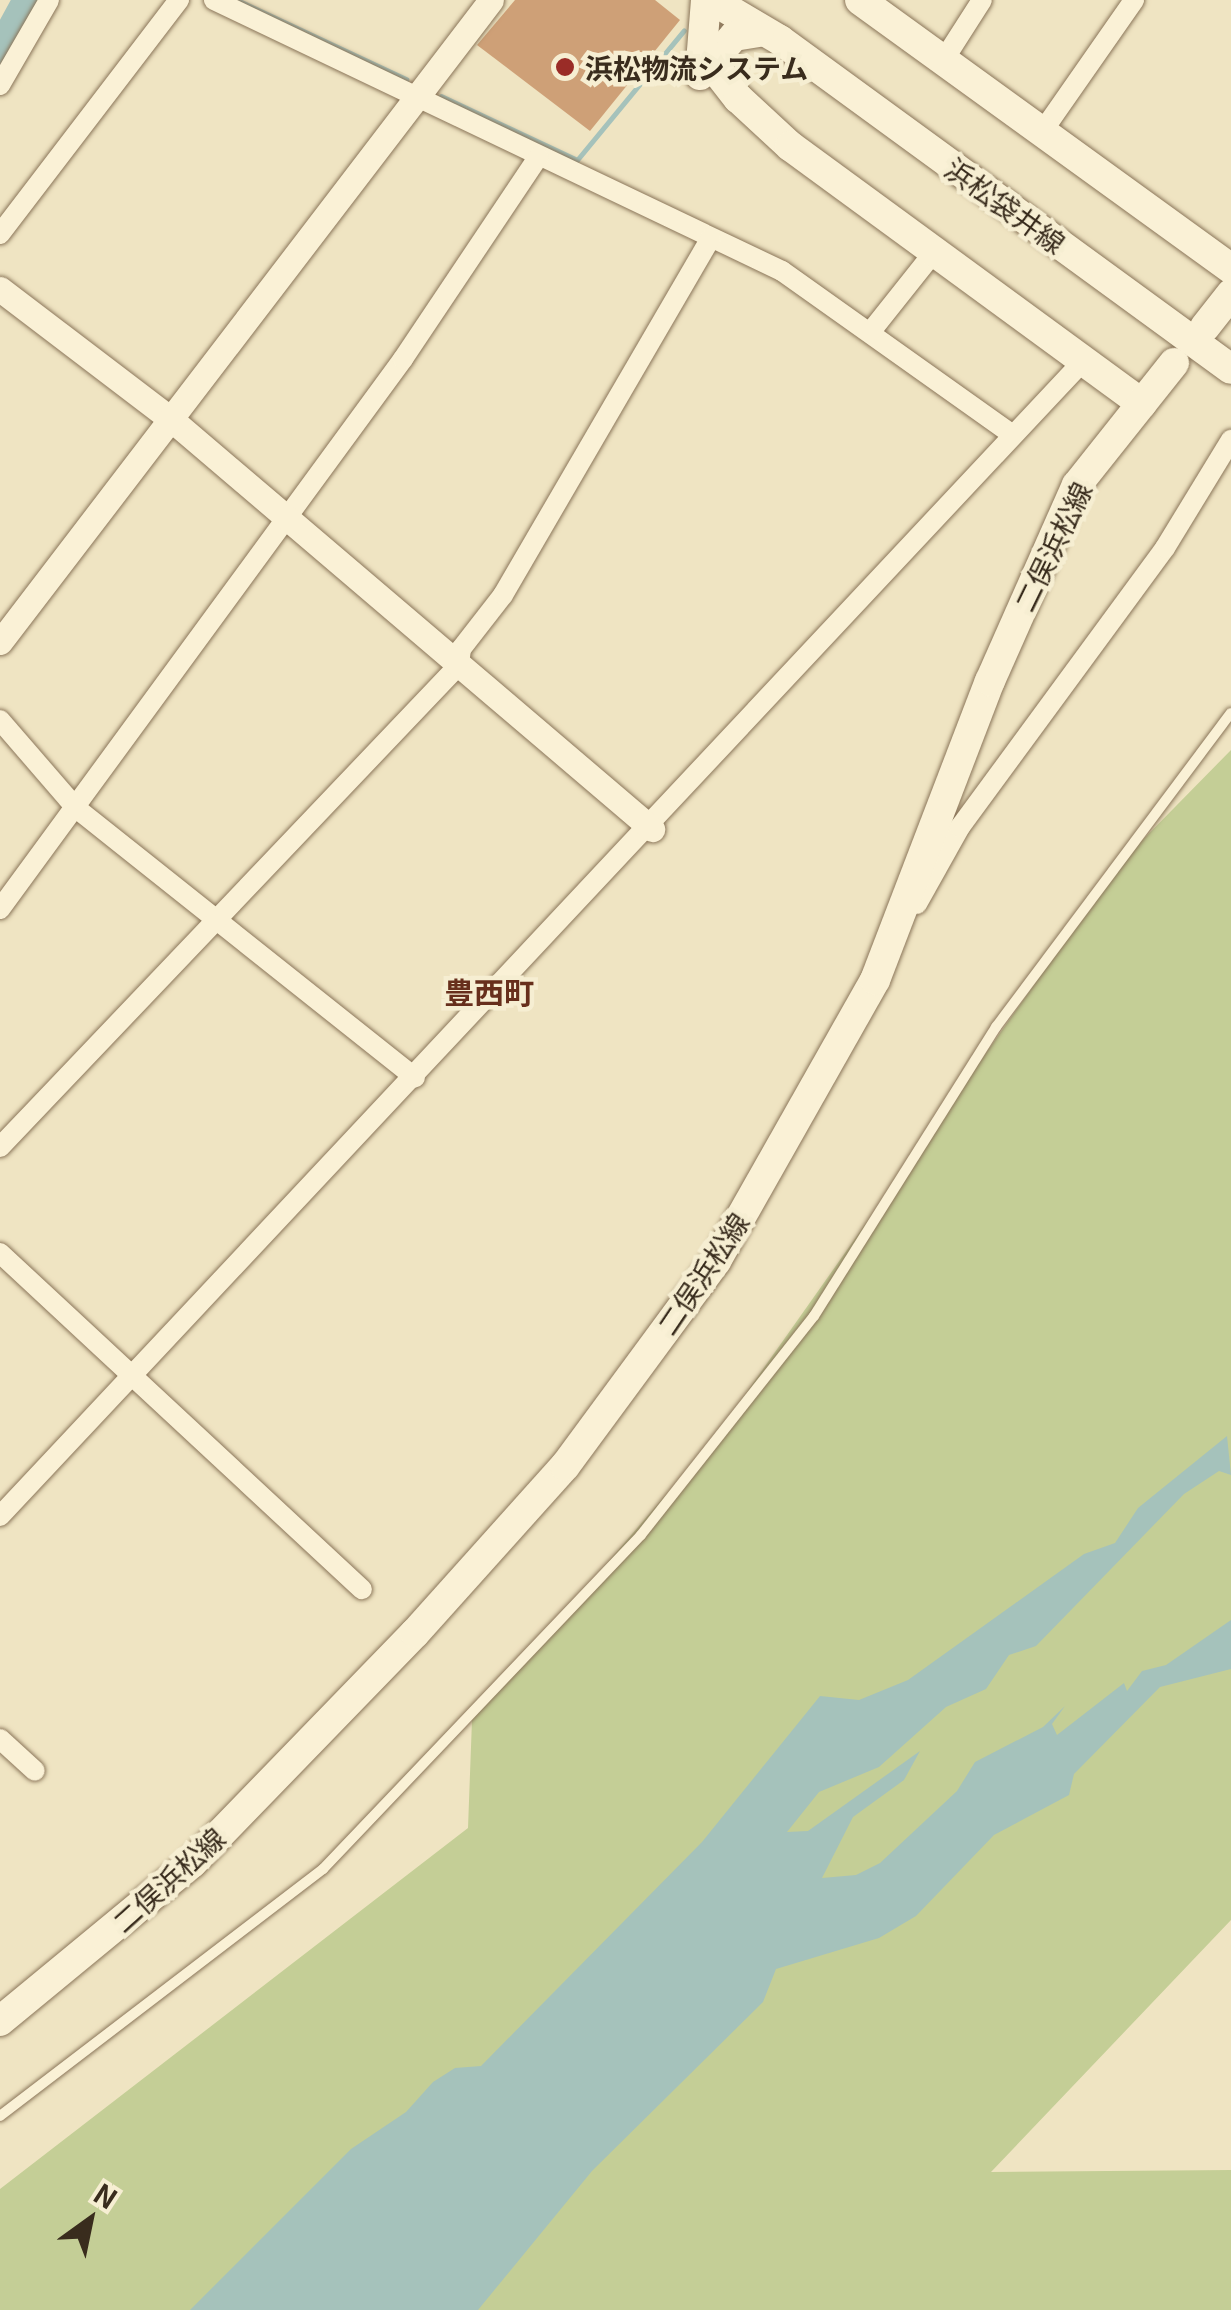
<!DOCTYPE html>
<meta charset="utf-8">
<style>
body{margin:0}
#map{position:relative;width:1231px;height:2310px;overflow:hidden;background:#efe4c2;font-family:Georgia,"Noto Sans JP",serif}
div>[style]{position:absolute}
.green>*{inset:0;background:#c4ce96}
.water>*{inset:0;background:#a5c2bb}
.stream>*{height:5px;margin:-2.5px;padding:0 2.5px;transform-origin:2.5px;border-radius:2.5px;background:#a5c2bb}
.river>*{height:32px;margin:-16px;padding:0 16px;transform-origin:16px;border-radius:16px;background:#a5c2bb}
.building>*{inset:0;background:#cea077}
.roads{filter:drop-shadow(0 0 2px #8a7559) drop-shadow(0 0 2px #8a7559)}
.service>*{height:10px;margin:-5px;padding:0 5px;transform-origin:5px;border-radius:5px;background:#faf1d6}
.minor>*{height:20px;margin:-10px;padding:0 10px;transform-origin:10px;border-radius:10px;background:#faf1d6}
.tertiary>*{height:25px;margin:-12.5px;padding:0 12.5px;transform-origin:12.5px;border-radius:12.5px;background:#faf1d6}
.secondary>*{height:30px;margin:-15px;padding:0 15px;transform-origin:15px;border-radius:15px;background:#faf1d6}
.dots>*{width:28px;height:28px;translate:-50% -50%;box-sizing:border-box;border:5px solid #f6eed2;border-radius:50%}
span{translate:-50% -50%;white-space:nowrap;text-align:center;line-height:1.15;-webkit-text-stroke:9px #f6eed2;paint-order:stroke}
.poi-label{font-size:28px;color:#392c1d;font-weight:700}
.left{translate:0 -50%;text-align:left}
.street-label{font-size:28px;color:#392c1d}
.neighbourhood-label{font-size:30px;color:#672f1c;font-weight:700}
.north{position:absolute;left:40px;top:2170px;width:100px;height:100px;-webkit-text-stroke:8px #f6eed2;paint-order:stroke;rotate:33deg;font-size:28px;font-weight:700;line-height:40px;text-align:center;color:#392c1d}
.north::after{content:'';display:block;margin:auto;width:35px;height:45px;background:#392c1d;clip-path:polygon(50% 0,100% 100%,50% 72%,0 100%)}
</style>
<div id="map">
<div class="green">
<div style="clip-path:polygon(1231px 750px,1231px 1920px,991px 2172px,1231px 2170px,1231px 2310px,0 2310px,0 2189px,468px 1828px,472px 1720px,713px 1440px,1120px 863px)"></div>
</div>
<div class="water">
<div style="clip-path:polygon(1227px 1436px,1231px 1475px,1219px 1471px,1184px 1494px,1036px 1646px,1009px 1655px,986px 1689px,946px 1707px,879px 1767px,819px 1792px,787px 1832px,808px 1831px,920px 1751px,904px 1780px,853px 1817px,822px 1878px,856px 1875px,880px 1863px,957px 1791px,975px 1762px,1043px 1727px,1065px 1706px,1052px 1724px,1057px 1735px,1124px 1683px,1127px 1691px,1142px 1671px,1166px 1665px,1231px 1620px,1231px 1669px,1160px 1687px,1074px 1774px,1069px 1795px,994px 1835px,916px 1916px,879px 1938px,776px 1969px,763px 2002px,592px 2171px,478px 2310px,190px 2310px,351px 2149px,406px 2112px,433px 2082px,455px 2068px,481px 2066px,702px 1842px,820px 1696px,859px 1700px,908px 1680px,1084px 1554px,1115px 1543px,1138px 1508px)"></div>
</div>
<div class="stream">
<div style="left:237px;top:0;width:187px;rotate:25.1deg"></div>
<div style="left:441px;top:96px;width:150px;rotate:25.2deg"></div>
<div style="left:577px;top:160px;width:168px;rotate:-50.5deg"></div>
</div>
<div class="river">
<div style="left:0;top:53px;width:60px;rotate:-61.3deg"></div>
</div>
<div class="building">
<div style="clip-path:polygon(515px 0,655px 0,680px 20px,590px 131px,477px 45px)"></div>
</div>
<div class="roads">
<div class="service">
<div style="left:0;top:2116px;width:407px;rotate:-37.4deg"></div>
<div style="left:323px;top:1869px;width:461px;rotate:-46.4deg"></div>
<div style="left:641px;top:1535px;width:279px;rotate:-51.7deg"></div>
<div style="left:814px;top:1316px;width:342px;rotate:-57.8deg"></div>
<div style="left:996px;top:1027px;width:392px;rotate:-53.2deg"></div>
</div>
<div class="minor">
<div style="left:214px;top:0;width:629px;rotate:25.51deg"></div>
<div style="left:782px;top:271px;width:283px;rotate:35.4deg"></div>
<div style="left:943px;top:61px;width:72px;rotate:-57.4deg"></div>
<div style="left:0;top:85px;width:98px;rotate:-60deg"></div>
<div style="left:1042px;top:132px;width:161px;rotate:-55.1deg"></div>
<div style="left:0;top:234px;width:295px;rotate:-52.6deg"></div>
<div style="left:872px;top:330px;width:100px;rotate:-51.5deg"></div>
<div style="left:0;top:720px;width:116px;rotate:49.2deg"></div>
<div style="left:76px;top:808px;width:433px;rotate:38.5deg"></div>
<div style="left:917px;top:904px;width:88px;rotate:-60.8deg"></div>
<div style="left:960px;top:827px;width:346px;rotate:-53.7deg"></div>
<div style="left:1165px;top:548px;width:127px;rotate:-58.6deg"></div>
<div style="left:0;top:909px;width:682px;rotate:-53.77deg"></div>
<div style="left:403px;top:359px;width:243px;rotate:-56.2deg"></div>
<div style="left:0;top:1147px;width:666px;rotate:-46.4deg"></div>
<div style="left:459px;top:665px;width:16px;rotate:-83deg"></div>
<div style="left:461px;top:649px;width:68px;rotate:-52.1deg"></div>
<div style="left:503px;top:595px;width:413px;rotate:-59.8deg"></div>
<div style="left:0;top:1253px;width:494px;rotate:42.9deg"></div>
<div style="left:0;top:1516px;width:1585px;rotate:-46.84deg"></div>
<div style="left:0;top:1739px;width:47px;rotate:42.4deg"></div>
</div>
<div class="tertiary">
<div style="left:0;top:289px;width:216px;rotate:37.3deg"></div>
<div style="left:172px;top:420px;width:631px;rotate:40.43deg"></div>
<div style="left:0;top:642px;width:808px;rotate:-52.59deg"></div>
</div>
<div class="secondary">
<div style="left:712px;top:0;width:79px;rotate:30.5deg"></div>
<div style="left:780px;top:40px;width:558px;rotate:36.11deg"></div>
<div style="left:860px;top:0;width:458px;rotate:35.9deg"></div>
<div style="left:759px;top:32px;width:25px;rotate:171deg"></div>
<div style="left:734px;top:36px;width:23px;rotate:131deg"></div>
<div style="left:719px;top:53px;width:21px;rotate:90deg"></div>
<div style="left:719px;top:74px;width:31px;rotate:52deg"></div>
<div style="left:738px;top:98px;width:71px;rotate:42.7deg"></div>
<div style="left:790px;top:146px;width:436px;rotate:36.2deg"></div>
<div style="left:700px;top:75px;width:75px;rotate:-85.4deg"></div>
<div style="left:1205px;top:327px;width:42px;rotate:-51.8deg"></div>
<div style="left:0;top:2021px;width:249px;rotate:-39.5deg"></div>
<div style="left:192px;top:1863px;width:320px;rotate:-45.9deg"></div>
<div style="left:415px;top:1633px;width:224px;rotate:-48.1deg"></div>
<div style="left:565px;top:1466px;width:255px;rotate:-53.6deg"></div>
<div style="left:716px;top:1261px;width:323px;rotate:-60.5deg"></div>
<div style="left:875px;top:980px;width:320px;rotate:-69deg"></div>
<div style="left:990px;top:681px;width:214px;rotate:-66.1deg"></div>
<div style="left:1077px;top:485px;width:156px;rotate:-51.5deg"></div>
</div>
</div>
<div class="dots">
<div style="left:565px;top:67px;background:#9a2c27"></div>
</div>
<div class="poi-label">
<span class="left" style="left:585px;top:67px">浜松物流システム</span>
</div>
<div class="street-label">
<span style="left:1006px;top:205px;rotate:36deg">浜松袋井線</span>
<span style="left:1052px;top:546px;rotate:-64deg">二俣浜松線</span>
<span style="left:702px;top:1273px;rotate:-56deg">二俣浜松線</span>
<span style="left:168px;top:1879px;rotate:-42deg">二俣浜松線</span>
</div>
<div class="neighbourhood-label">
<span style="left:489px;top:991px">豊西町</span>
</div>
<div class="north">N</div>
</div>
